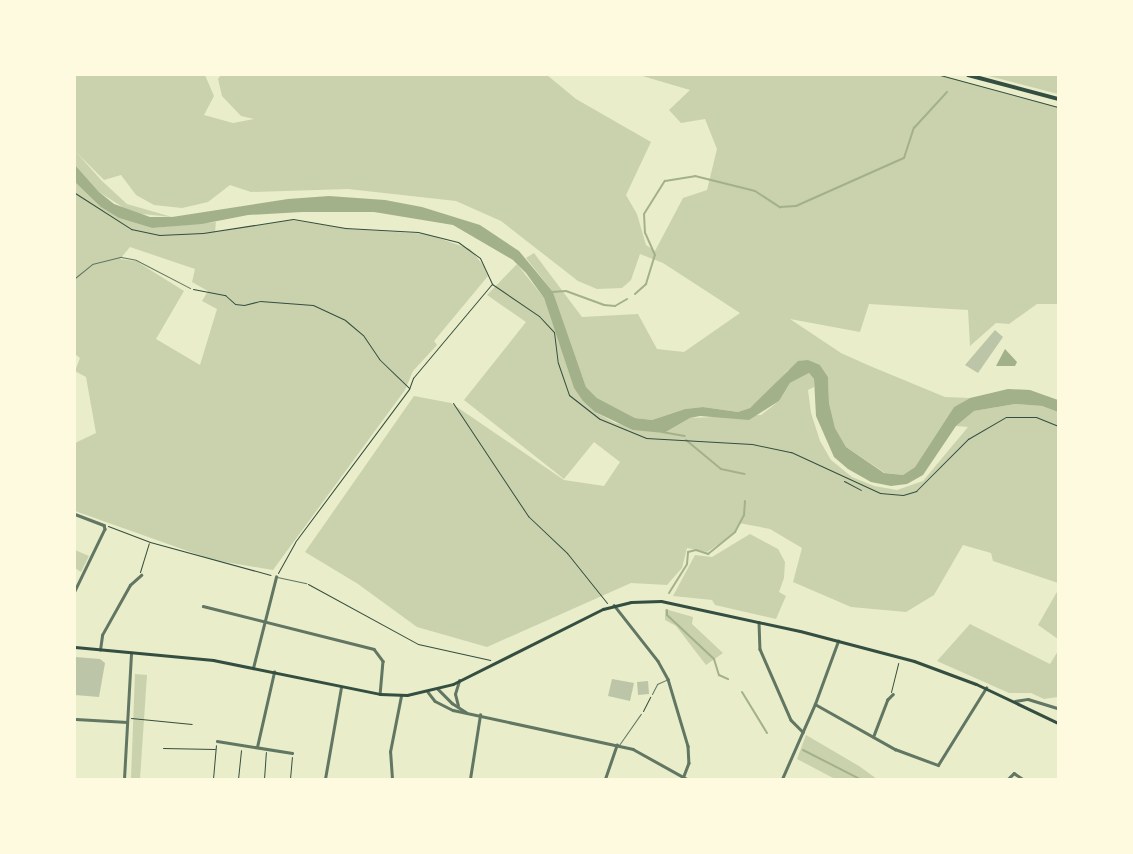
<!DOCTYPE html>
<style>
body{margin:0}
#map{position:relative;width:1133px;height:854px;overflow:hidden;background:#e9edc9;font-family:Commissioner,sans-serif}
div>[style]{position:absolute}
.green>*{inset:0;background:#cad2ad}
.water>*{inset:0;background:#a3b18a}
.stream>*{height:2px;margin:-1px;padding:0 1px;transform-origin:1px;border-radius:1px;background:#a3b18a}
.building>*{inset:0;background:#bcc5a7}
.path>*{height:1px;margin:-0.5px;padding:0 0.5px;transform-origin:0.5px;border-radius:0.5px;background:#344e41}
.service>*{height:1px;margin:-0.5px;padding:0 0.5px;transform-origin:0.5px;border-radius:0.5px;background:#617663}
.minor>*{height:2.5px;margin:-1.25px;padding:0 1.25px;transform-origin:1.25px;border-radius:1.25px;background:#617663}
.secondary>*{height:3px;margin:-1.5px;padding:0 1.5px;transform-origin:1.5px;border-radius:1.5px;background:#344e41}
.primary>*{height:4px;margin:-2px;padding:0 2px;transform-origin:2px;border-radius:2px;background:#344e41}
span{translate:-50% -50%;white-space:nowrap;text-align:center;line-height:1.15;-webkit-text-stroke:4px #fefae0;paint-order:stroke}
.frame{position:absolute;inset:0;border:76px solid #fefae0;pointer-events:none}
</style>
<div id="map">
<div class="green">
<div style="clip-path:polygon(75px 75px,205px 75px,214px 96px,204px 115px,233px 123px,254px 119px,241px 116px,222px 96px,218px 79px,221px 75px,547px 75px,576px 99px,651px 142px,626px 195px,637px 214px,646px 245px,655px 251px,683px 198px,707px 190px,717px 149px,705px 119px,681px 123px,669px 110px,690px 90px,639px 75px,940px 75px,1058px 107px,1058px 304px,1037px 304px,1009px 324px,996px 323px,970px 346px,968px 310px,869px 304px,860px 332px,790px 319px,841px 353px,870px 366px,945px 397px,970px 398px,954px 407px,915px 467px,903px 475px,885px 473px,846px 447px,835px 428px,829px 403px,828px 377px,820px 365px,788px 370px,762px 399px,750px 408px,738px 412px,703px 407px,685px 409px,652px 420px,635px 418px,597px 398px,586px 387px,553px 292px,526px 258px,534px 253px,582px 317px,638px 314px,657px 349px,684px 352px,740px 313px,663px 263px,640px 254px,631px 280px,622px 288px,597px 289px,578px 281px,501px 221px,456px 201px,348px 189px,251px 192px,230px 185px,208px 202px,182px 208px,154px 205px,136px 195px,121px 175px,104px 180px,76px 152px,102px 181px,127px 204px,172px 217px,132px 213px,99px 192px,75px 165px)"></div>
<div style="clip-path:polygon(985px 75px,1058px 75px,1058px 94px)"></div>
<div style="clip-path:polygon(evenodd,75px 182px,119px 218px,152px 228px,216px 222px,215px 232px,291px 220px,350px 229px,427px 234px,470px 249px,483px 265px,488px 276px,434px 341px,437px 345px,413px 371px,405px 390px,273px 570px,213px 560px,75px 511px,75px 443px,96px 433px,86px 377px,75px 371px,80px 358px,75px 354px,75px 182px,130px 247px,195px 269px,192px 282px,208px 291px,202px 301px,217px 309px,200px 365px,156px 339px,184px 291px,136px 261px,120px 259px,130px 247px)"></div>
<div style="clip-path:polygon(517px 264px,544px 298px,574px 387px,595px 412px,615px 423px,664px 433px,690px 418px,761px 415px,779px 401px,790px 383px,809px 373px,814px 379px,814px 387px,808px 390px,811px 413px,820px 441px,831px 460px,852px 477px,874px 486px,897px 490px,923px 481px,968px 427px,956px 426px,974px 411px,1015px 404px,1042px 406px,1058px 412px,1058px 583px,993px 561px,991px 553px,963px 545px,934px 595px,906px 612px,851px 607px,793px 582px,802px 548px,770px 529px,739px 523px,733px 534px,707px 552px,687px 548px,682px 568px,667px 585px,631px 583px,487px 647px,417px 627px,358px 584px,305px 552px,414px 396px,451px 403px,564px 480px,604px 486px,620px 462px,594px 442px,564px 479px,464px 400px,526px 322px,487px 295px)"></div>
<div style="clip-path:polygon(750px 534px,778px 549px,785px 562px,784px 578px,779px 592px,786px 596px,776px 619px,715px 605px,712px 600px,673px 596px,695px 555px,712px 557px)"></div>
<div style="clip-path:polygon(75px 550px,89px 556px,81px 572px,75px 568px)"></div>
<div style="clip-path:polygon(1058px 590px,1058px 639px,1038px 625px)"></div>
<div style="clip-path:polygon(665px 609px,693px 617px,692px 624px,723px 653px,706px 665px,676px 626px,665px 620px)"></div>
<div style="clip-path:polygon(970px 624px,1050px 664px,1058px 651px,1058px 697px,1044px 699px,1031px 693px,1009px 693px,937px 661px)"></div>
<div style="clip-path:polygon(135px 674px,147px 675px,140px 779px,131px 779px)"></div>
<div style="clip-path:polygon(806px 735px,859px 766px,877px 779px,835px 779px,797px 759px)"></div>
</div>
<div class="water">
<div style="clip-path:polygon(75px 165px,99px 192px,114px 204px,150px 217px,172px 217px,288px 199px,329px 196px,385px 200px,422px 207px,480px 225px,519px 251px,553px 292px,586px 387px,597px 398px,635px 418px,652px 420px,685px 409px,703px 407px,738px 412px,750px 408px,798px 361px,808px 360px,820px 365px,828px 377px,829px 403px,835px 428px,846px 447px,884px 473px,903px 475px,915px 467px,954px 407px,970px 398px,1008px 389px,1030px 390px,1058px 400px,1058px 412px,1042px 406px,1015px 404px,974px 411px,956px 426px,923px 475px,907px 484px,891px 486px,871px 482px,848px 469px,834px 457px,816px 416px,814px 379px,809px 373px,790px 383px,779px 401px,749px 420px,700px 416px,690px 418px,664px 433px,633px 430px,595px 412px,583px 401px,574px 388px,544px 298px,526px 273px,513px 260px,453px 225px,374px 212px,302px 212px,248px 215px,202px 224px,152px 228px,119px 218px,101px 207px,75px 182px)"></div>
<div style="clip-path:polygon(1005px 349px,1017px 362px,1015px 366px,996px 366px)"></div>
</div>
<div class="stream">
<div style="left:552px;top:292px;width:14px;rotate:-4deg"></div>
<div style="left:566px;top:291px;width:40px;rotate:20.2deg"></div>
<div style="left:604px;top:305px;width:11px;rotate:5deg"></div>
<div style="left:615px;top:306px;width:14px;rotate:-30deg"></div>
<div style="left:635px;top:294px;width:15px;rotate:-42deg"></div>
<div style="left:646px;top:284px;width:30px;rotate:-73deg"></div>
<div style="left:655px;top:255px;width:24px;rotate:-114deg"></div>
<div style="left:645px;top:233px;width:19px;rotate:-93deg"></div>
<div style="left:644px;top:214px;width:39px;rotate:-58deg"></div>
<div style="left:665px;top:181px;width:30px;rotate:-9deg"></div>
<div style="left:695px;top:176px;width:62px;rotate:14deg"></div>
<div style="left:755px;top:191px;width:30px;rotate:33deg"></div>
<div style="left:780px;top:207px;width:16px;rotate:-4deg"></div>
<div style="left:796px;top:206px;width:118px;rotate:-24deg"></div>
<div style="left:904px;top:158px;width:32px;rotate:-72deg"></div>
<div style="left:914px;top:128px;width:49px;rotate:-47.5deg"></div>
<div style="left:662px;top:432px;width:23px;rotate:10deg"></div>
<div style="left:686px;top:440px;width:45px;rotate:39.6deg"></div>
<div style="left:721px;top:469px;width:24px;rotate:12deg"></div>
<div style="left:669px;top:593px;width:34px;rotate:-58deg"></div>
<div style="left:687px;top:564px;width:12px;rotate:-85deg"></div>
<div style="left:688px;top:552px;width:8px;rotate:-14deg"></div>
<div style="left:696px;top:550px;width:13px;rotate:18deg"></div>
<div style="left:708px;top:554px;width:35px;rotate:-39deg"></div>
<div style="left:735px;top:532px;width:19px;rotate:-62deg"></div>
<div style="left:744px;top:515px;width:14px;rotate:-86deg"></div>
<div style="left:667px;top:610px;width:5px;rotate:90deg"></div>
<div style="left:667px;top:615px;width:64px;rotate:43.1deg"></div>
<div style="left:714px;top:659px;width:17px;rotate:73deg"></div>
<div style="left:719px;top:675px;width:10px;rotate:24deg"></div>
<div style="left:742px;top:692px;width:48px;rotate:58.6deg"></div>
<div style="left:803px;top:750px;width:64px;rotate:27deg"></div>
</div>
<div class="building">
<div style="clip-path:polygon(995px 330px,1003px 337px,978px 373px,965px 365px)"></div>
<div style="clip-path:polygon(75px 657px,100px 659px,105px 663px,99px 697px,75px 695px)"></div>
<div style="clip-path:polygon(612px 679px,634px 683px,630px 701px,608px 696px)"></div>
<div style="clip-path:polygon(648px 681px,649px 694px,638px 695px,637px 682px)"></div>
</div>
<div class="path">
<div style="left:940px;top:75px;width:122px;rotate:15.2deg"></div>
<div style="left:75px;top:193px;width:67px;rotate:32.7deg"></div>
<div style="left:131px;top:229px;width:29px;rotate:12deg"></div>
<div style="left:159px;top:235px;width:44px;rotate:-2.6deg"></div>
<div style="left:203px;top:233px;width:91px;rotate:-8.8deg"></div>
<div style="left:293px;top:219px;width:53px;rotate:9.8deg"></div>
<div style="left:345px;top:228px;width:73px;rotate:3.1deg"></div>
<div style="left:418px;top:232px;width:41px;rotate:14deg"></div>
<div style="left:458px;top:242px;width:27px;rotate:36deg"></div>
<div style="left:480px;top:258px;width:29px;rotate:65deg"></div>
<div style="left:492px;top:284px;width:57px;rotate:34.2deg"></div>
<div style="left:539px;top:316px;width:22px;rotate:47deg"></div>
<div style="left:554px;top:332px;width:31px;rotate:83deg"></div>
<div style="left:558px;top:363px;width:34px;rotate:71deg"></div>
<div style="left:569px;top:395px;width:39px;rotate:38deg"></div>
<div style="left:600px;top:419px;width:50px;rotate:22.4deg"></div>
<div style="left:646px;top:438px;width:106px;rotate:3.2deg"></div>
<div style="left:752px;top:444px;width:40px;rotate:12deg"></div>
<div style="left:791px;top:452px;width:98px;rotate:24.7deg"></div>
<div style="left:880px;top:493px;width:23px;rotate:5deg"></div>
<div style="left:903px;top:495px;width:14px;rotate:-17deg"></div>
<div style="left:916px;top:491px;width:74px;rotate:-45deg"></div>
<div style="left:968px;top:439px;width:44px;rotate:-30.1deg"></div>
<div style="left:1006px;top:417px;width:30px"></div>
<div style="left:1036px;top:417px;width:24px;rotate:22deg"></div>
<div style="left:193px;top:289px;width:33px;rotate:11deg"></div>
<div style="left:225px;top:295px;width:13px;rotate:42deg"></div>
<div style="left:235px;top:304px;width:9px;rotate:6deg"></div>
<div style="left:244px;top:305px;width:16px;rotate:-14deg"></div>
<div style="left:260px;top:301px;width:53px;rotate:4.3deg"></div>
<div style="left:313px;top:305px;width:35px;rotate:25deg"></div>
<div style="left:345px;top:320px;width:23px;rotate:40deg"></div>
<div style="left:363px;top:335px;width:29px;rotate:56deg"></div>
<div style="left:379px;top:359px;width:42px;rotate:44deg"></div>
<div style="left:453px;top:403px;width:136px;rotate:56.4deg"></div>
<div style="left:528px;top:516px;width:54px;rotate:43.5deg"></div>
<div style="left:567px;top:553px;width:64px;rotate:51.3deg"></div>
<div style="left:844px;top:481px;width:19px;rotate:28deg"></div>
<div style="left:108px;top:526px;width:45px;rotate:20.9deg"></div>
<div style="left:150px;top:542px;width:125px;rotate:15.3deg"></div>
<div style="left:140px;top:572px;width:30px;rotate:-73deg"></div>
<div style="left:278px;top:573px;width:35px;rotate:-61deg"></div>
<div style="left:295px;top:542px;width:191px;rotate:-53.3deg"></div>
<div style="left:409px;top:389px;width:12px;rotate:-70deg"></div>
<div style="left:413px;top:378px;width:123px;rotate:-50deg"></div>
<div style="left:308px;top:584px;width:125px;rotate:28.6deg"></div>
<div style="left:418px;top:644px;width:74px;rotate:12.5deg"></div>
<div style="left:891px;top:692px;width:30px;rotate:-76deg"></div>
<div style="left:643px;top:711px;width:16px;rotate:-63deg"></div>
<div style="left:131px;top:718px;width:61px;rotate:5.6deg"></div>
<div style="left:163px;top:748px;width:52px;rotate:1.1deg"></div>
<div style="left:213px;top:779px;width:34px;rotate:-85deg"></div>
<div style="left:238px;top:779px;width:29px;rotate:-84deg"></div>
<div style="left:264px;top:779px;width:27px;rotate:-86deg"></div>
<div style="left:290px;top:779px;width:22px;rotate:-85deg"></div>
</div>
<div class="service">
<div style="left:75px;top:278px;width:22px;rotate:-39deg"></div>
<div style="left:92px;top:264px;width:30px;rotate:-14deg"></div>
<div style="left:121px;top:257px;width:15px;rotate:11deg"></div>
<div style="left:136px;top:260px;width:61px;rotate:27.4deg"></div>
<div style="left:277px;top:577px;width:30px;rotate:12deg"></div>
<div style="left:652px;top:694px;width:11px;rotate:-63deg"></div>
<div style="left:657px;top:684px;width:12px;rotate:-24deg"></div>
<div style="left:619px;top:745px;width:38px;rotate:-55deg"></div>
</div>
<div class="minor">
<div style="left:75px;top:514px;width:31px;rotate:21deg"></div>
<div style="left:104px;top:525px;width:4px;rotate:76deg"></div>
<div style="left:105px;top:529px;width:69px;rotate:115.8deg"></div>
<div style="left:614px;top:605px;width:71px;rotate:51.8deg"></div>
<div style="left:658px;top:661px;width:21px;rotate:61deg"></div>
<div style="left:668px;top:679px;width:70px;rotate:73.4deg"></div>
<div style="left:688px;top:746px;width:17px;rotate:87deg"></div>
<div style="left:689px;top:763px;width:14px;rotate:111deg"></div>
<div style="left:203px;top:606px;width:176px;rotate:14.1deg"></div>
<div style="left:374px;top:649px;width:15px;rotate:53deg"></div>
<div style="left:383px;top:661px;width:33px;rotate:95deg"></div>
<div style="left:759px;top:622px;width:27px;rotate:88deg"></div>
<div style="left:760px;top:649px;width:77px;rotate:66.4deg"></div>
<div style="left:791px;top:720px;width:17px;rotate:45deg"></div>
<div style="left:100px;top:650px;width:15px;rotate:-82deg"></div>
<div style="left:102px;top:635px;width:57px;rotate:-60.8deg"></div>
<div style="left:130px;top:585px;width:15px;rotate:-42deg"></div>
<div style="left:253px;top:668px;width:94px;rotate:-75.8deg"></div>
<div style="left:438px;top:689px;width:20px;rotate:45deg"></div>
<div style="left:452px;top:703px;width:17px;rotate:33deg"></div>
<div style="left:428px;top:692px;width:11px;rotate:52deg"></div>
<div style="left:435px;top:701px;width:20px;rotate:27deg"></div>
<div style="left:453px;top:710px;width:184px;rotate:12.2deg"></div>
<div style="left:633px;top:749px;width:62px;rotate:29.1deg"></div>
<div style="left:1015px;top:701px;width:13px;rotate:-9deg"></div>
<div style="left:1028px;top:699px;width:31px;rotate:17deg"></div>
<div style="left:815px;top:704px;width:92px;rotate:29.4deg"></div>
<div style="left:895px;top:749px;width:46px;rotate:20.4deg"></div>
<div style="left:938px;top:765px;width:91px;rotate:-58.1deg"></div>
<div style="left:458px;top:706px;width:12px;rotate:-104deg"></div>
<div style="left:455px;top:694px;width:14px;rotate:-73deg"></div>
<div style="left:76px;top:719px;width:51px;rotate:3.4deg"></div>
<div style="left:873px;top:737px;width:40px;rotate:-69deg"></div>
<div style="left:887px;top:700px;width:8px;rotate:-45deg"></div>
<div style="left:217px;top:741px;width:76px;rotate:9.1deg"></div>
<div style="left:257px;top:747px;width:77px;rotate:-77.2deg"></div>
<div style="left:124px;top:779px;width:126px;rotate:-86.8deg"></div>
<div style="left:325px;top:779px;width:93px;rotate:-80.1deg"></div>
<div style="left:392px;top:779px;width:27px;rotate:-94deg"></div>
<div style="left:390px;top:752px;width:57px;rotate:-78.9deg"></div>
<div style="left:470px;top:779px;width:65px;rotate:-81.1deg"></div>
<div style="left:605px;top:779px;width:36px;rotate:-71deg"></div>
<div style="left:782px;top:779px;width:82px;rotate:-66.3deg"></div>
<div style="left:815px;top:704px;width:67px;rotate:-69.9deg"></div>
<div style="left:1008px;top:779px;width:8px;rotate:-45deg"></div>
<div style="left:1014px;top:773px;width:11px;rotate:34deg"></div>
</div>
<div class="secondary">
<div style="left:75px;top:647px;width:139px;rotate:5.4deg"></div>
<div style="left:213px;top:660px;width:170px;rotate:11.5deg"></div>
<div style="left:380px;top:694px;width:27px;rotate:2deg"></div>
<div style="left:407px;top:695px;width:47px;rotate:-13.4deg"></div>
<div style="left:453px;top:684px;width:168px;rotate:-26.6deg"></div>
<div style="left:603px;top:609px;width:29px;rotate:-14deg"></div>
<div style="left:631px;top:602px;width:30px;rotate:-2deg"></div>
<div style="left:661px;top:601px;width:142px;rotate:12.2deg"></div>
<div style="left:800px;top:631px;width:118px;rotate:14.7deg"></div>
<div style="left:914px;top:661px;width:66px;rotate:20.4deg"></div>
<div style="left:976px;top:684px;width:91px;rotate:25.4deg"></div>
</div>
<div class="primary">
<div style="left:968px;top:75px;width:93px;rotate:14.9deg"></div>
</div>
<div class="frame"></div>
</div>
